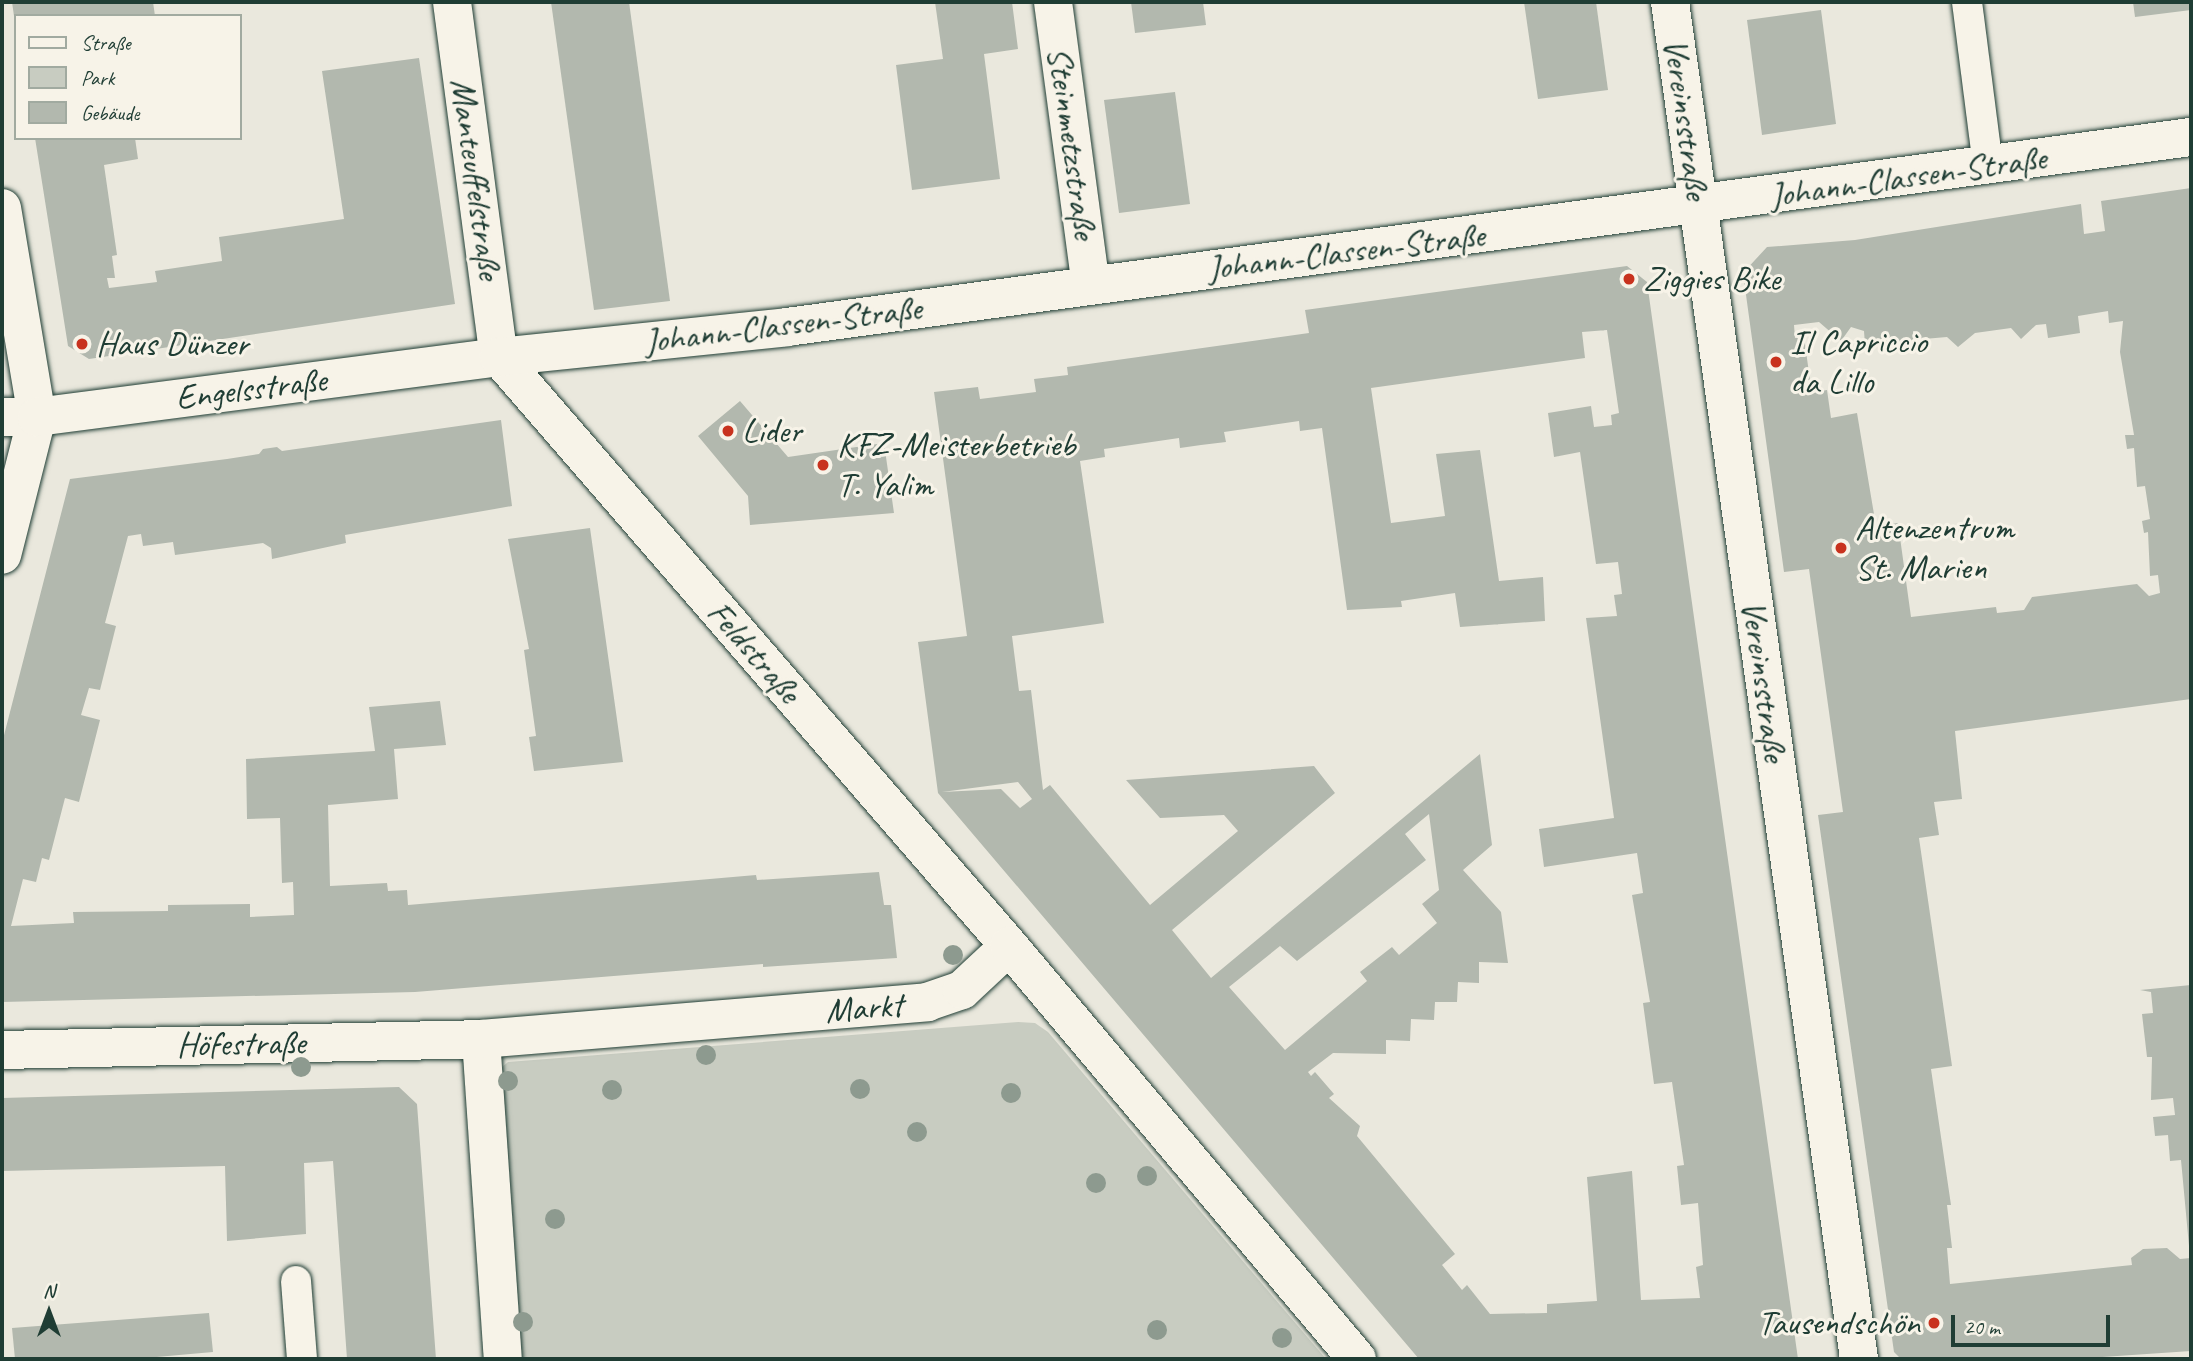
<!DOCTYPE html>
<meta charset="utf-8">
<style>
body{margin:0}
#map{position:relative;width:2193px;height:1361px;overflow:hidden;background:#eae8dd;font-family:Caveat,sans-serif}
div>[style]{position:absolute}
.green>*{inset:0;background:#c8ccc1}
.building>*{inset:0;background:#b2b8ae}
.roads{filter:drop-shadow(0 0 2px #1f3d34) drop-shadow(0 0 2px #1f3d34)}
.lane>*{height:30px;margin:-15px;padding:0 15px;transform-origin:15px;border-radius:15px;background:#f7f3e8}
.street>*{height:38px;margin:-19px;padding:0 19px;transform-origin:19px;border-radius:19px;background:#f7f3e8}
.trees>*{width:20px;height:20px;margin:-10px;border-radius:50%;background:#8d9a8f}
.dots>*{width:19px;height:19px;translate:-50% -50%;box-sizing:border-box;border:4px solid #f7f3e8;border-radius:50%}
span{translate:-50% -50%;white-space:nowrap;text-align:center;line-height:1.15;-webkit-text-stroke:6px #f7f3e8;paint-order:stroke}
.street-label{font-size:35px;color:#1f3d34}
.poi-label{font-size:35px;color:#1f3d34}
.left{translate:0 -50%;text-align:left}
.right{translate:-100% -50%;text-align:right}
.frame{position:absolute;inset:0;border:4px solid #1f3d34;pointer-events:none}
.legend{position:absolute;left:14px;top:14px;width:228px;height:126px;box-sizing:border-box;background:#f7f3e8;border:2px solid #a1aaa0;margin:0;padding:9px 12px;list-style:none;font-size:21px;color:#1f3d34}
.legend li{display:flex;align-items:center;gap:14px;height:35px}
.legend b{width:35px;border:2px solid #a1aaa0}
.north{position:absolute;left:14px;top:1277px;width:70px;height:70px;-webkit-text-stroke:5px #f7f3e8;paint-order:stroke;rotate:0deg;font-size:19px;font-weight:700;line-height:28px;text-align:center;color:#1f3d34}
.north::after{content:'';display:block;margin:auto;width:24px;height:32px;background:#1f3d34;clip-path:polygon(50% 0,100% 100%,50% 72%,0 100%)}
.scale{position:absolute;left:1951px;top:1315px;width:159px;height:32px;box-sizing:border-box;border:4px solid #1f3d34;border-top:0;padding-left:9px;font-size:21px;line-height:24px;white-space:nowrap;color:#1f3d34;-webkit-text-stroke:5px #f7f3e8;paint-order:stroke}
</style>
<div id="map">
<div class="green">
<div style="clip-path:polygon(1018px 1022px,1035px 1023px,1048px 1032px,1326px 1359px,518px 1359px,500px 1069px,508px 1062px)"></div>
</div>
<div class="building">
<div style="clip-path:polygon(12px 2px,153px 2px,155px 16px,14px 16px)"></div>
<div style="clip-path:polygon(551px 2px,629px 2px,670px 301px,594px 310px)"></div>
<div style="clip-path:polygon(935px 2px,1012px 2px,1018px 49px,984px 54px,1000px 179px,912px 190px,896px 65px,943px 59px)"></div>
<div style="clip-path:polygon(1131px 2px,1203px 2px,1206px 25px,1135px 33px)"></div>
<div style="clip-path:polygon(1524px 2px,1596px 2px,1608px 90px,1538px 99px)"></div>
<div style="clip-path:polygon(2133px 2px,2191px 2px,2191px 10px,2135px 17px)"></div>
<div style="clip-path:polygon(1821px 10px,1836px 124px,1762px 135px,1747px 20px)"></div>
<div style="clip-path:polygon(419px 58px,455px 304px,89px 359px,68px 346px,35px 138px,135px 138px,138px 159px,104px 165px,117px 255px,112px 256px,115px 278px,107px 278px,109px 288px,157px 282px,155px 271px,222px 261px,219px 237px,344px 219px,322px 71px)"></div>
<div style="clip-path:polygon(1175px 92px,1190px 204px,1119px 213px,1104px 100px)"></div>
<div style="clip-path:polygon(evenodd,2191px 188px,2191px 699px,1955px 731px,1962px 799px,1934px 802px,1939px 835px,1919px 838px,1952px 1066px,1931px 1069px,1951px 1205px,1947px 1205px,1952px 1248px,1947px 1248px,1950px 1284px,2132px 1265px,2131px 1258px,2143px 1249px,2167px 1248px,2180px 1259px,2191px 1258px,2191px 1351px,2073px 1359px,1901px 1359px,1894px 1352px,1818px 815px,1843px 812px,1809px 569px,1784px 572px,1743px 273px,1767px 247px,1855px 240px,2081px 204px,2084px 234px,2105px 231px,2101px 201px,2191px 188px,2108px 311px,2109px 323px,2123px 321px,2120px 352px,2134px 435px,2125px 435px,2127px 449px,2134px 448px,2137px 487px,2145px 486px,2150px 519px,2142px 521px,2144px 533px,2148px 532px,2150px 576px,2158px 575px,2160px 593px,2149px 596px,2137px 584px,2032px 597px,2024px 610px,1997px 613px,1996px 607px,1911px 617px,1898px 523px,1876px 526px,1857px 413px,1831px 418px,1827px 390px,1803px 394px,1801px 381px,1810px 380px,1804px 337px,1795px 338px,1794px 325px,1819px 322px,1841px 341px,1851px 327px,1864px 331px,1865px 345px,1887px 343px,1899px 353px,1912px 340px,1947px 337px,1958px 347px,1975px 333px,2011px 328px,2021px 339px,2036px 325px,2046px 324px,2048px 338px,2080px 333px,2078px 316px,2108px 311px)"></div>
<div style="clip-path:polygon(evenodd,1627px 266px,1647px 282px,1798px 1359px,1419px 1359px,938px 793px,918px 642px,967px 636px,934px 392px,978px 387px,980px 399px,1036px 392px,1034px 379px,1068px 375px,1067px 367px,1309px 333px,1305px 310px,1627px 266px,1607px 330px,1619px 413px,1611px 415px,1612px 425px,1594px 427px,1591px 406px,1548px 413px,1554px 457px,1580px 452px,1596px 564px,1618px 562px,1622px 594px,1614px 595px,1617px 616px,1586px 618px,1614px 818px,1539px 829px,1544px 867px,1637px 853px,1643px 893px,1632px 895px,1650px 1002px,1643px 1003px,1654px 1084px,1672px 1082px,1684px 1165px,1677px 1166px,1681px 1205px,1698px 1203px,1703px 1265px,1696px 1267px,1700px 1298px,1641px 1300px,1632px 1171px,1587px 1177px,1597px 1301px,1547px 1304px,1547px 1313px,1490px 1314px,1467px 1285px,1462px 1290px,1442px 1265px,1455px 1254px,1357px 1136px,1360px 1126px,1329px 1098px,1334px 1094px,1315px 1072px,1311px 1076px,1308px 1072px,1333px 1053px,1386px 1054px,1386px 1040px,1410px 1041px,1411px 1019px,1434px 1020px,1435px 1002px,1457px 1002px,1458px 982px,1479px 983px,1479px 962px,1508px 963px,1501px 912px,1463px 870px,1492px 845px,1480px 754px,1211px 978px,1172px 930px,1335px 793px,1314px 766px,1126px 780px,1160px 818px,1224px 815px,1238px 831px,1150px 905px,1050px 785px,1043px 790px,1031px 690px,1019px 691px,1012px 636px,1104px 623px,1080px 461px,1105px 457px,1104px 449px,1179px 438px,1180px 448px,1201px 445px,1226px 442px,1224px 432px,1299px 421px,1300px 431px,1322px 428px,1347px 610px,1402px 607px,1401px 601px,1455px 593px,1460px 627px,1545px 621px,1543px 577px,1499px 581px,1480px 450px,1436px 454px,1445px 516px,1391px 523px,1371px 388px,1585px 358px,1582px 332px,1607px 330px,1627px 266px,1018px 782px,1032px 799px,1020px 808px,1001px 789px,942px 792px,1018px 782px,1627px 266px,1429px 814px,1439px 890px,1422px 904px,1437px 923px,1399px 955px,1392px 947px,1360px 972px,1367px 981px,1285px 1050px,1229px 987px,1280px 946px,1297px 961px,1426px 860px,1405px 834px,1429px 814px)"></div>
<div style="clip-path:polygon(740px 401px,788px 457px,884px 443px,894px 513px,750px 525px,748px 496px,698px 436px)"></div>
<div style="clip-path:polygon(501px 420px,512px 506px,345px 535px,346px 543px,272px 559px,271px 548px,263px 543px,175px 555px,173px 542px,143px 546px,141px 534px,128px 536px,105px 623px,116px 626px,100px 690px,89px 688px,81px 715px,100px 720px,79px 802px,65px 798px,49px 860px,42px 858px,36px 882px,23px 879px,11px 926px,74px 923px,73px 912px,168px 911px,168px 905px,250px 904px,250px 917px,294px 915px,293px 882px,282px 883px,280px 818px,247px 819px,246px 759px,375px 751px,369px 707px,440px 701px,446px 745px,394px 749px,398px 799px,328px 805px,330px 886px,387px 883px,388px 891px,407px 890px,408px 905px,756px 875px,757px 880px,879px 872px,884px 905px,891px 905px,897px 958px,763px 967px,763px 964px,415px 992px,2px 1002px,2px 743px,70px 479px,227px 459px,259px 454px,263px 449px,277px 447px,282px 451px)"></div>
<div style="clip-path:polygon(590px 528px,623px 762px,534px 771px,529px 737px,536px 736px,524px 650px,529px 649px,508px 539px)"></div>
<div style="clip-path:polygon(2191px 985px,2191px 1246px,2189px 1246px,2181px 1160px,2170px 1161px,2168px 1135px,2155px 1136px,2153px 1117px,2175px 1115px,2173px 1098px,2151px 1100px,2152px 1057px,2147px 1057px,2142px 1014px,2153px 1013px,2151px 992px,2140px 990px)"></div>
<div style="clip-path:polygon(399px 1087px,417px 1104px,436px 1359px,347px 1359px,333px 1161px,304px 1163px,306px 1234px,227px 1241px,225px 1166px,2px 1171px,2px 1098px)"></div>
<div style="clip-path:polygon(209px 1313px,213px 1352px,134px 1359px,15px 1359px,12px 1328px)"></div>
</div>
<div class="roads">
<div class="lane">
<div style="left:1967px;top:2px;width:165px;rotate:82.7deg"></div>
<div style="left:296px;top:1281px;width:78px;rotate:85.6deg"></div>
</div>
<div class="street">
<div style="left:452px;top:2px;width:358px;rotate:82.5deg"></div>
<div style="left:1053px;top:2px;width:286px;rotate:82.4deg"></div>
<div style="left:1670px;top:2px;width:1370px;rotate:82.07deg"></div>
<div style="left:2px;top:208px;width:212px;rotate:80.5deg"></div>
<div style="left:37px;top:417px;width:142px;rotate:104.2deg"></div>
<div style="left:499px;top:357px;width:779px;rotate:49.11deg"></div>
<div style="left:2px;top:417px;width:35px"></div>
<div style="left:37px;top:417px;width:466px;rotate:-7.4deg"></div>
<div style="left:499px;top:357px;width:290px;rotate:-5.9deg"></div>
<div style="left:787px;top:327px;width:1417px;rotate:-7.71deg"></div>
<div style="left:481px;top:1039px;width:321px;rotate:86.1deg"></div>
<div style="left:2px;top:1050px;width:479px;rotate:-1.3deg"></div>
<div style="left:481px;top:1039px;width:448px;rotate:-4.7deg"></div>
<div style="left:927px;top:1002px;width:37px;rotate:-19deg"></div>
<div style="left:962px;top:990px;width:64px;rotate:-43.1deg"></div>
<div style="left:1009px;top:946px;width:540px;rotate:49.88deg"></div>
</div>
</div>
<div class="trees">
<div style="left:953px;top:955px"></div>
<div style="left:706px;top:1055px"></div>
<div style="left:301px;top:1067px"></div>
<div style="left:508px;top:1081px"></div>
<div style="left:860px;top:1089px"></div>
<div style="left:612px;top:1090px"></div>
<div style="left:1011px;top:1093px"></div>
<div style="left:917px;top:1132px"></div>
<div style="left:1147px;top:1176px"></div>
<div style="left:1096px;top:1183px"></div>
<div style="left:555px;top:1219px"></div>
<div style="left:523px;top:1322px"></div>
<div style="left:1157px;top:1330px"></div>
<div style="left:1282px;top:1338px"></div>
</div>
<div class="dots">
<div style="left:1629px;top:279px;background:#c8321e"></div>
<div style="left:82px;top:344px;background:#c8321e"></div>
<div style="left:1776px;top:362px;background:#c8321e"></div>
<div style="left:728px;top:431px;background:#c8321e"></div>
<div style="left:823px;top:465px;background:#c8321e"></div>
<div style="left:1841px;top:548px;background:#c8321e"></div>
<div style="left:1934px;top:1323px;background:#c8321e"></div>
</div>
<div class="street-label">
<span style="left:1686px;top:119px;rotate:82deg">Vereinsstraße</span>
<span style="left:1072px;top:143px;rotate:82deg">Steinmetzstraße</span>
<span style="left:1908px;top:177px;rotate:-8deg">Johann-Classen-Straße</span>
<span style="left:476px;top:179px;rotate:82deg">Manteuffelstraße</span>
<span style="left:1346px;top:252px;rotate:-7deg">Johann-Classen-Straße</span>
<span style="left:783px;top:325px;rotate:-7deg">Johann-Classen-Straße</span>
<span style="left:251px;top:389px;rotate:-7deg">Engelsstraße</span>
<span style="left:754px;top:652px;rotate:49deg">Feldstraße</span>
<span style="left:1764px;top:681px;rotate:82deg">Vereinsstraße</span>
<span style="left:864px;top:1008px;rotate:-5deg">Markt</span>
<span style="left:241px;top:1044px;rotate:-1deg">Höfestraße</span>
</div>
<div class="poi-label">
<span class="left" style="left:1643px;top:279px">Ziggies Bike</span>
<span class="left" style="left:1790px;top:362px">Il Capriccio<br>da Lillo</span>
<span class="left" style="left:96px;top:344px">Haus Dünzer</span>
<span class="left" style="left:742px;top:431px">Lider</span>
<span class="left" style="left:837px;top:465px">KFZ-Meisterbetrieb<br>T. Yalim</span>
<span class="left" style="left:1855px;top:548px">Altenzentrum<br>St. Marien</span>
<span class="right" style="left:1920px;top:1323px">Tausendschön</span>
</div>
<div class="frame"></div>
<ul class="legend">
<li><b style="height:9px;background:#f7f3e8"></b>Straße</li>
<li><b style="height:19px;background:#c8ccc1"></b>Park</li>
<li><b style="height:19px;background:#b2b8ae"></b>Gebäude</li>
</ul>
<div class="north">N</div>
<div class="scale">20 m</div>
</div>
